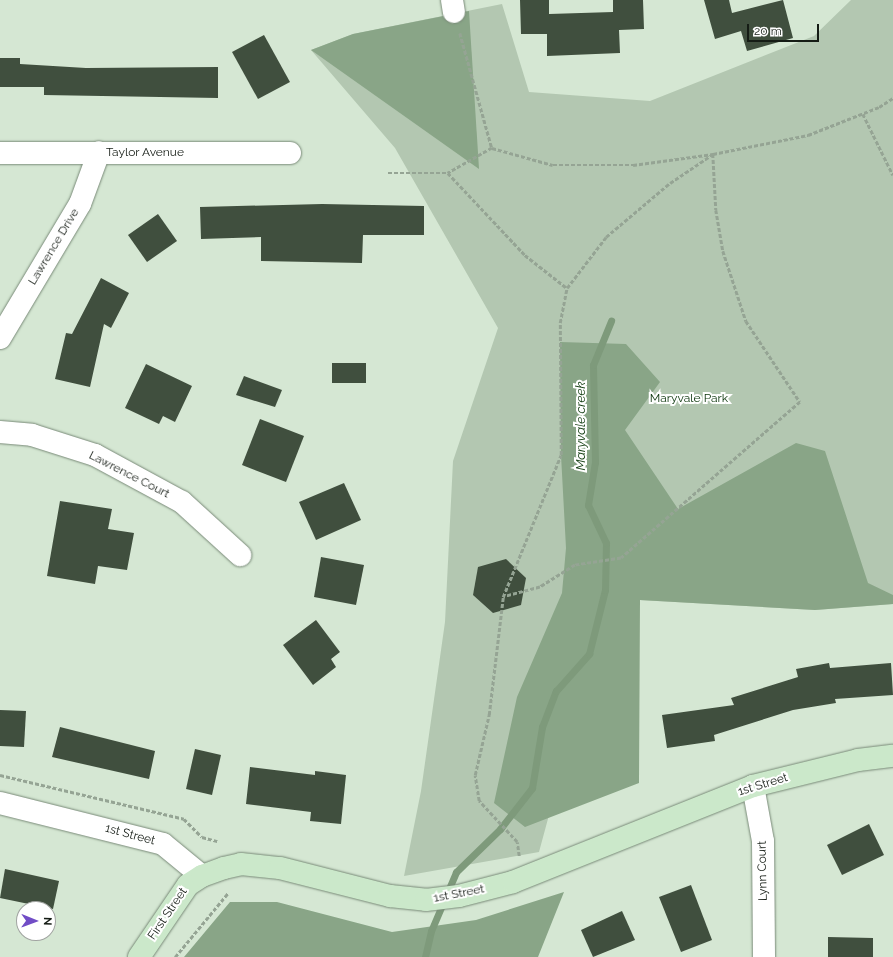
<!DOCTYPE html>
<style>
body{margin:0}
#map{position:relative;width:893px;height:957px;overflow:hidden;background:#d5e7d3;font-family:Raleway,sans-serif}
div>[style]{position:absolute}
.green>*{inset:0;background:#b3c7b1}
.forest>*{inset:0;background:#89a587}
.stream>*{height:7px;margin:-3.5px;padding:0 3.5px;transform-origin:3.5px;border-radius:3.5px;background:#7e9a7b}
.building>*{inset:0;background:#404f3e}
.path>*{height:2.5px;margin-top:-1.25px;transform-origin:0;background:repeating-linear-gradient(90deg,#95a494 0 4px,transparent 0 6px)}
.roads{filter:drop-shadow(0 0 1px #798a78) drop-shadow(0 0 1px #798a78)}
.street>*{height:22px;margin:-11px;padding:0 11px;transform-origin:11px;border-radius:11px;background:#fff}
.secondary>*{height:22px;margin:-11px;padding:0 11px;transform-origin:11px;border-radius:11px;background:#cbe8ca}
span{translate:-50% -50%;white-space:nowrap;text-align:center;line-height:1.15;-webkit-text-stroke:4px #fff;paint-order:stroke}
.street-label{font-size:12px;color:#151c15}
.park-label{font-size:12px;color:#083308}
.water-label{font-size:13px;color:#153f14;font-style:italic}
.north{position:absolute;left:16px;top:901px;width:40px;height:40px;box-sizing:border-box;background:#fff;border:1px solid #a1a4a1;border-radius:50%;rotate:91deg;font-size:11px;font-weight:700;line-height:16px;text-align:center;color:#151c15}
.north::after{content:'';display:block;margin:auto;width:14px;height:18px;background:#714dc6;clip-path:polygon(50% 0,100% 100%,50% 72%,0 100%)}
.scale{position:absolute;left:747px;top:24px;width:72px;height:18px;box-sizing:border-box;border:2px solid #151c15;border-top:0;padding-left:5px;font-size:12px;line-height:14px;white-space:nowrap;color:#151c15;-webkit-text-stroke:3px #fff;paint-order:stroke}
</style>
<div id="map">
<div class="green">
<div style="clip-path:polygon(851px 0,893px 0,893px 604px,815px 610px,639px 600px,562px 767px,539px 852px,404px 876px,421px 791px,445px 622px,453px 461px,498px 328px,395px 148px,311px 50px,353px 34px,502px 4px,529px 92px,650px 101px,814px 36px)"></div>
</div>
<div class="forest">
<div style="clip-path:polygon(469px 11px,479px 169px,311px 50px,353px 34px)"></div>
<div style="clip-path:polygon(560px 342px,626px 344px,660px 382px,625px 430px,678px 509px,796px 443px,825px 451px,868px 583px,893px 595px,893px 604px,815px 610px,640px 600px,639px 783px,525px 827px,494px 803px,517px 697px,562px 593px,566px 548px,561px 455px)"></div>
<div style="clip-path:polygon(564px 892px,538px 957px,184px 957px,230px 902px,277px 902px,392px 932px,476px 920px)"></div>
</div>
<div class="stream">
<div style="left:425px;top:957px;width:27px;rotate:-77deg"></div>
<div style="left:431px;top:931px;width:64px;rotate:-67deg"></div>
<div style="left:456px;top:872px;width:62px;rotate:-44.3deg"></div>
<div style="left:500px;top:829px;width:52px;rotate:-52deg"></div>
<div style="left:532px;top:788px;width:62px;rotate:-80.7deg"></div>
<div style="left:542px;top:727px;width:39px;rotate:-69deg"></div>
<div style="left:556px;top:691px;width:50px;rotate:-48.3deg"></div>
<div style="left:589px;top:654px;width:66px;rotate:-76deg"></div>
<div style="left:605px;top:590px;width:47px;rotate:-88.8deg"></div>
<div style="left:606px;top:543px;width:42px;rotate:-115.3deg"></div>
<div style="left:588px;top:505px;width:44px;rotate:-80.8deg"></div>
<div style="left:595px;top:462px;width:97px;rotate:-91.2deg"></div>
<div style="left:593px;top:365px;width:48px;rotate:-67.8deg"></div>
</div>
<div class="building">
<div style="clip-path:polygon(520px 0,549px 0,549px 14px,613px 12px,613px 0,643px 0,644px 29px,619px 30px,620px 53px,547px 56px,547px 34px,521px 34px)"></div>
<div style="clip-path:polygon(704px 0,729px 0,732px 13px,783px 0,793px 38px,747px 51px,741px 31px,715px 39px)"></div>
<div style="clip-path:polygon(264px 35px,290px 82px,258px 99px,232px 52px)"></div>
<div style="clip-path:polygon(0 58px,20px 58px,20px 64px,86px 68px,218px 67px,218px 98px,44px 95px,44px 87px,0 87px)"></div>
<div style="clip-path:polygon(322px 204px,424px 206px,424px 235px,363px 235px,362px 263px,261px 261px,261px 237px,201px 239px,200px 207px)"></div>
<div style="clip-path:polygon(158px 214px,177px 241px,147px 262px,128px 235px)"></div>
<div style="clip-path:polygon(101px 278px,129px 293px,111px 328px,104px 324px,90px 387px,55px 379px,66px 333px,72px 334px)"></div>
<div style="clip-path:polygon(332px 363px,366px 363px,366px 383px,332px 383px)"></div>
<div style="clip-path:polygon(146px 364px,192px 386px,175px 422px,163px 416px,159px 424px,125px 408px)"></div>
<div style="clip-path:polygon(244px 376px,282px 390px,275px 407px,236px 395px)"></div>
<div style="clip-path:polygon(260px 419px,304px 436px,286px 482px,242px 465px)"></div>
<div style="clip-path:polygon(344px 483px,361px 520px,316px 540px,299px 502px)"></div>
<div style="clip-path:polygon(60px 501px,112px 509px,108px 529px,134px 533px,127px 570px,98px 566px,95px 584px,47px 576px)"></div>
<div style="clip-path:polygon(321px 557px,364px 565px,356px 605px,314px 597px)"></div>
<div style="clip-path:polygon(506px 559px,526px 578px,521px 605px,493px 613px,473px 595px,478px 567px)"></div>
<div style="clip-path:polygon(316px 620px,340px 652px,331px 659px,336px 667px,313px 685px,283px 645px)"></div>
<div style="clip-path:polygon(829px 663px,830px 668px,891px 663px,893px 695px,835px 699px,836px 703px,793px 710px,714px 735px,715px 741px,667px 748px,662px 715px,734px 705px,731px 698px,798px 677px,796px 669px)"></div>
<div style="clip-path:polygon(0 710px,26px 711px,24px 747px,0 746px)"></div>
<div style="clip-path:polygon(60px 727px,155px 751px,149px 779px,52px 757px)"></div>
<div style="clip-path:polygon(195px 749px,221px 755px,212px 795px,186px 789px)"></div>
<div style="clip-path:polygon(250px 767px,315px 775px,315px 771px,346px 775px,341px 824px,310px 821px,311px 812px,246px 804px)"></div>
<div style="clip-path:polygon(869px 824px,884px 855px,842px 875px,827px 845px)"></div>
<div style="clip-path:polygon(5px 869px,59px 881px,53px 909px,0 898px)"></div>
<div style="clip-path:polygon(691px 885px,712px 940px,681px 952px,659px 897px)"></div>
<div style="clip-path:polygon(622px 911px,635px 940px,593px 957px,581px 930px)"></div>
<div style="clip-path:polygon(828px 937px,873px 938px,873px 957px,828px 957px)"></div>
</div>
<div class="path">
<div style="left:460px;top:33px;width:119px;rotate:74.5deg"></div>
<div style="left:492px;top:148px;width:51px;rotate:150.4deg"></div>
<div style="left:448px;top:173px;width:112px;rotate:46.8deg"></div>
<div style="left:525px;top:255px;width:53px;rotate:38.2deg"></div>
<div style="left:863px;top:114px;width:68px;rotate:63.8deg"></div>
<div style="left:492px;top:148px;width:63px;rotate:15.6deg"></div>
<div style="left:553px;top:165px;width:80px"></div>
<div style="left:633px;top:165px;width:81px;rotate:-7.8deg"></div>
<div style="left:713px;top:154px;width:56px;rotate:86.9deg"></div>
<div style="left:716px;top:210px;width:42px;rotate:80.3deg"></div>
<div style="left:723px;top:251px;width:74px;rotate:71.8deg"></div>
<div style="left:746px;top:321px;width:97px;rotate:56.3deg"></div>
<div style="left:800px;top:402px;width:237px;rotate:138.9deg"></div>
<div style="left:621px;top:558px;width:47px;rotate:171.3deg"></div>
<div style="left:575px;top:565px;width:41px;rotate:147.8deg"></div>
<div style="left:540px;top:587px;width:38px;rotate:165deg"></div>
<div style="left:388px;top:173px;width:60px"></div>
<div style="left:0;top:775px;width:189px;rotate:13.4deg"></div>
<div style="left:184px;top:819px;width:25px;rotate:45deg"></div>
<div style="left:202px;top:837px;width:16px;rotate:15deg"></div>
<div style="left:519px;top:856px;width:14px;rotate:-98deg"></div>
<div style="left:517px;top:842px;width:56px;rotate:-132.8deg"></div>
<div style="left:479px;top:801px;width:26px;rotate:-99deg"></div>
<div style="left:475px;top:775px;width:62px;rotate:-76.9deg"></div>
<div style="left:489px;top:715px;width:119px;rotate:-83.2deg"></div>
<div style="left:503px;top:597px;width:153px;rotate:-67.8deg"></div>
<div style="left:561px;top:455px;width:132px;rotate:-90.4deg"></div>
<div style="left:560px;top:323px;width:36px;rotate:-79deg"></div>
<div style="left:567px;top:288px;width:64px;rotate:-52.6deg"></div>
<div style="left:606px;top:237px;width:84px;rotate:-40.2deg"></div>
<div style="left:670px;top:183px;width:52px;rotate:-34deg"></div>
<div style="left:713px;top:154px;width:97px;rotate:-11.3deg"></div>
<div style="left:808px;top:135px;width:76px;rotate:-21.5deg"></div>
<div style="left:879px;top:107px;width:17px;rotate:-33deg"></div>
<div style="left:175px;top:957px;width:83px;rotate:-50.4deg"></div>
</div>
<div class="roads">
<div class="street">
<div style="left:452px;top:0;width:12px;rotate:81deg"></div>
<div style="left:0;top:153px;width:290px"></div>
<div style="left:0;top:338px;width:156px;rotate:-59.2deg"></div>
<div style="left:80px;top:204px;width:55px;rotate:-69.9deg"></div>
<div style="left:0;top:432px;width:32px;rotate:5deg"></div>
<div style="left:32px;top:435px;width:66px;rotate:17.6deg"></div>
<div style="left:95px;top:455px;width:99px;rotate:28.4deg"></div>
<div style="left:182px;top:502px;width:79px;rotate:42.4deg"></div>
<div style="left:753px;top:786px;width:56px;rotate:79.7deg"></div>
<div style="left:763px;top:841px;width:116px;rotate:89.5deg"></div>
<div style="left:0;top:803px;width:168px;rotate:14.1deg"></div>
<div style="left:163px;top:844px;width:50px;rotate:39.4deg"></div>
</div>
<div class="secondary">
<div style="left:139px;top:957px;width:87px;rotate:-55.8deg"></div>
<div style="left:188px;top:885px;width:17px;rotate:-33deg"></div>
<div style="left:202px;top:876px;width:23px;rotate:-20deg"></div>
<div style="left:224px;top:868px;width:17px;rotate:-13deg"></div>
<div style="left:241px;top:864px;width:39px;rotate:6deg"></div>
<div style="left:280px;top:868px;width:114px;rotate:14.3deg"></div>
<div style="left:390px;top:896px;width:36px;rotate:6deg"></div>
<div style="left:426px;top:900px;width:33px;rotate:-7deg"></div>
<div style="left:459px;top:896px;width:56px;rotate:-14.5deg"></div>
<div style="left:513px;top:882px;width:258px;rotate:-21.8deg"></div>
<div style="left:753px;top:786px;width:108px;rotate:-13.9deg"></div>
<div style="left:858px;top:760px;width:35px;rotate:-7deg"></div>
</div>
</div>
<div class="street-label">
<span style="left:145px;top:153px">Taylor Avenue</span>
<span style="left:54px;top:247px;rotate:-59deg">Lawrence Drive</span>
<span style="left:129px;top:475px;rotate:27deg">Lawrence Court</span>
<span style="left:763px;top:785px;rotate:-17deg">1st Street</span>
<span style="left:130px;top:835px;rotate:15deg">1st Street</span>
<span style="left:763px;top:871px;rotate:-91deg">Lynn Court</span>
<span style="left:459px;top:894px;rotate:-11deg">1st Street</span>
<span style="left:168px;top:914px;rotate:-56deg">First Street</span>
</div>
<div class="park-label">
<span style="left:689px;top:399px">Maryvale Park</span>
</div>
<div class="water-label">
<span style="left:581px;top:426px;rotate:-90deg">Maryvale creek</span>
</div>
<div class="north">N</div>
<div class="scale">20 m</div>
</div>
